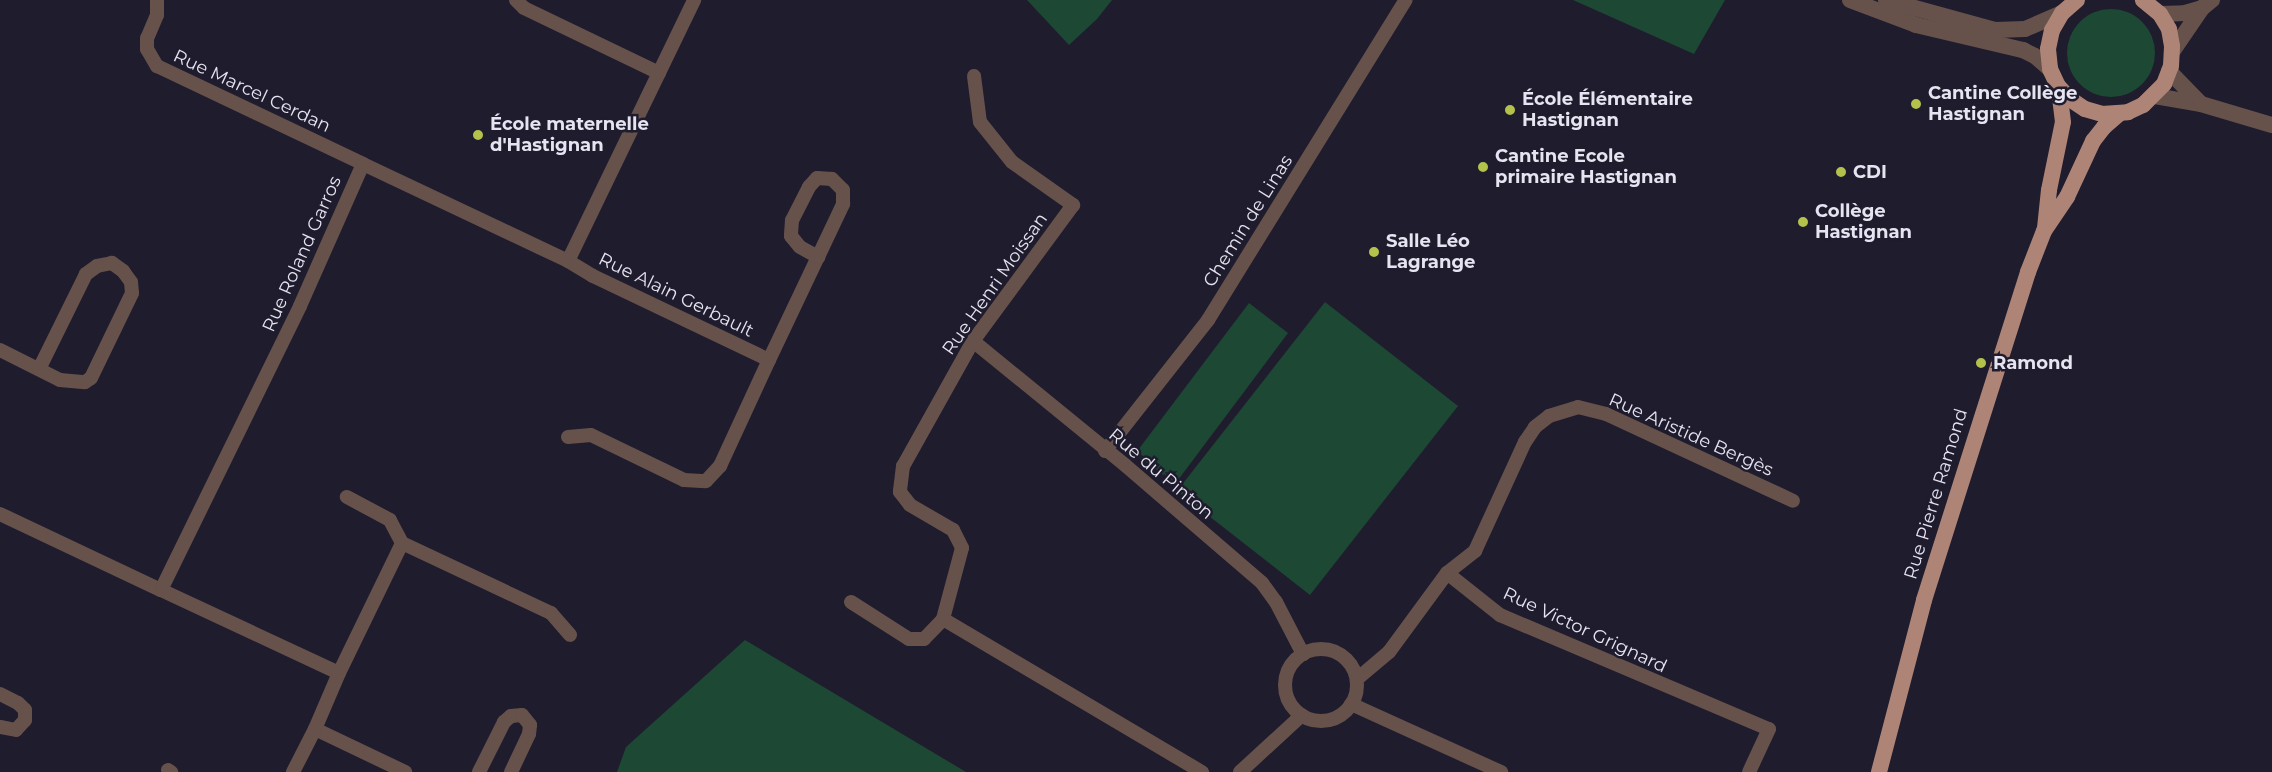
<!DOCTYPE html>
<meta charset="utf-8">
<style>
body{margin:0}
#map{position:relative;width:2272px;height:772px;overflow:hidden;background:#1f1c2e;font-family:Montserrat,sans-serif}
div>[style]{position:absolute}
.green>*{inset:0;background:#1d4834}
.round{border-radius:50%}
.minor>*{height:14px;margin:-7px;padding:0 7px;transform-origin:7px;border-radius:7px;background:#66524b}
.minor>.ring{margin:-7px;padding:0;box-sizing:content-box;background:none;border:14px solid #66524b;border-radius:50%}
.tertiary>*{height:16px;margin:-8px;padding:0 8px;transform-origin:8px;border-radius:8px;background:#66524b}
.primary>*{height:16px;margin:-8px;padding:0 8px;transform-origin:8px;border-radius:8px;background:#ae8477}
.dots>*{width:16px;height:16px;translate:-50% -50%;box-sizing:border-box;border:3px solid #1f1c2e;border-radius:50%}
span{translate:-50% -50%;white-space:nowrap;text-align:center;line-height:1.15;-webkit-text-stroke:5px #1f1c2e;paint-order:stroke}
.street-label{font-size:18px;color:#e6e4f1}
.poi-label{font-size:18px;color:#e6e4f1;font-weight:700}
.left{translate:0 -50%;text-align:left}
</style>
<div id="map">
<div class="green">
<div style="clip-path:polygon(1027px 0,1112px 0,1097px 19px,1069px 45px)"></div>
<div style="clip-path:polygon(1573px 0,1725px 0,1694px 54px)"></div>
<div class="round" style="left:2067px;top:9px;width:88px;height:88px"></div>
<div style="clip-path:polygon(1325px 302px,1458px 406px,1310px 595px,1177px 491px)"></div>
<div style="clip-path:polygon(1249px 303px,1288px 333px,1175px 484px,1135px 454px)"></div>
<div style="clip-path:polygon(745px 640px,966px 772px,617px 772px,626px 747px)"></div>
</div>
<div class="minor">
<div style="left:157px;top:0;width:15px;rotate:90deg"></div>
<div style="left:157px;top:15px;width:25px;rotate:113deg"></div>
<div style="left:147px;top:38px;width:11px;rotate:90deg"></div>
<div style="left:147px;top:49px;width:20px;rotate:60deg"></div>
<div style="left:157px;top:66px;width:228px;rotate:25.4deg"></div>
<div style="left:516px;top:0;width:11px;rotate:45deg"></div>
<div style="left:524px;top:8px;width:150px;rotate:25.7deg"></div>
<div style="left:974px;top:76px;width:46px;rotate:82.6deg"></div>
<div style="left:980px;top:122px;width:51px;rotate:51.3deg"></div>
<div style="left:1012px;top:162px;width:75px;rotate:35.2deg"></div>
<div style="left:1073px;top:205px;width:169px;rotate:126.3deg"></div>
<div style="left:973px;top:341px;width:143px;rotate:119.2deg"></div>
<div style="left:903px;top:466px;width:26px;rotate:97deg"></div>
<div style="left:900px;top:492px;width:16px;rotate:52deg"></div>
<div style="left:910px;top:505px;width:50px;rotate:30.2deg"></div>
<div style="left:953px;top:530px;width:20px;rotate:63deg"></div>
<div style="left:962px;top:548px;width:73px;rotate:105deg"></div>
<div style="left:943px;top:619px;width:301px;rotate:30.6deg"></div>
<div style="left:973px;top:341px;width:196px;rotate:39.2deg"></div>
<div style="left:1125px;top:465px;width:181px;rotate:40.7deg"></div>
<div style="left:1262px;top:583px;width:24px;rotate:54deg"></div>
<div style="left:1276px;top:602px;width:59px;rotate:62.6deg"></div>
<div style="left:0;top:350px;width:67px;rotate:26.6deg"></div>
<div style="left:60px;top:380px;width:25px;rotate:5deg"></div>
<div style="left:85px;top:382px;width:7px;rotate:-34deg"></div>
<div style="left:91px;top:378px;width:94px;rotate:-64.2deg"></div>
<div style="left:132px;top:293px;width:11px;rotate:-95deg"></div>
<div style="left:131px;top:282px;width:14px;rotate:-126deg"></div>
<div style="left:123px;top:271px;width:14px;rotate:-144deg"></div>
<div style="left:112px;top:263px;width:15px;rotate:169deg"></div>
<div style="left:97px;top:266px;width:14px;rotate:144deg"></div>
<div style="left:86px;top:274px;width:106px;rotate:116.3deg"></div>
<div style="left:769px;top:360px;width:114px;rotate:-64.6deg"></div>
<div style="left:818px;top:257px;width:59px;rotate:-64.7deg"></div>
<div style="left:843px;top:204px;width:14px;rotate:-90deg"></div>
<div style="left:843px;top:190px;width:16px;rotate:-135deg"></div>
<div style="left:832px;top:179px;width:15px;rotate:-176deg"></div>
<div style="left:817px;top:178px;width:12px;rotate:132deg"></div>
<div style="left:809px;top:187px;width:37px;rotate:117deg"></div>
<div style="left:792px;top:220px;width:16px;rotate:94deg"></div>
<div style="left:791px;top:236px;width:14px;rotate:51deg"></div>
<div style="left:800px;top:247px;width:21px;rotate:29deg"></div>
<div style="left:568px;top:437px;width:23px;rotate:-5deg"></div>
<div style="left:591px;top:435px;width:103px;rotate:25.8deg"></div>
<div style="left:684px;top:480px;width:22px;rotate:3deg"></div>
<div style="left:706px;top:481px;width:21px;rotate:-47deg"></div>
<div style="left:720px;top:466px;width:117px;rotate:-65.2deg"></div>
<div style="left:769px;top:360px;width:195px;rotate:-154.5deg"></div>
<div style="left:593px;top:276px;width:29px;rotate:-149deg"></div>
<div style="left:1105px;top:451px;width:167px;rotate:-51.8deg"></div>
<div style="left:1208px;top:320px;width:376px;rotate:-58.3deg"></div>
<div style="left:0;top:514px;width:178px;rotate:25.3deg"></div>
<div style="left:161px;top:590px;width:316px;rotate:-63.9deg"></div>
<div style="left:300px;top:306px;width:155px;rotate:-66.1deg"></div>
<div style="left:363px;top:164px;width:227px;rotate:25.3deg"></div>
<div style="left:568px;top:261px;width:290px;rotate:-64.2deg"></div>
<div style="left:402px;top:543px;width:165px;rotate:25.2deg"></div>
<div style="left:551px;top:613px;width:29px;rotate:49deg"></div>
<div style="left:1447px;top:573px;width:36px;rotate:-38deg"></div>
<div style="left:1475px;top:551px;width:120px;rotate:-65.4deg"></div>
<div style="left:1525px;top:442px;width:18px;rotate:-56deg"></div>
<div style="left:1535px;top:427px;width:18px;rotate:-38deg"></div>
<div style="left:1549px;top:416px;width:30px;rotate:-17deg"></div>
<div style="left:1578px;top:407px;width:29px;rotate:14deg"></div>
<div style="left:1606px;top:414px;width:206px;rotate:24.9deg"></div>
<div style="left:161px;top:590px;width:196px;rotate:25deg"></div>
<div style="left:339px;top:673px;width:61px;rotate:113.2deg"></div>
<div style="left:315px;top:729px;width:100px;rotate:25.5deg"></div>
<div style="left:851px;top:602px;width:69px;rotate:32.5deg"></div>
<div style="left:909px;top:639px;width:15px"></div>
<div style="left:924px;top:639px;width:28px;rotate:-46deg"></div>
<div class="ring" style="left:1285px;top:649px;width:58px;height:58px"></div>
<div style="left:339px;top:673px;width:144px;rotate:-64.1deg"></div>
<div style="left:402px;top:543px;width:26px;rotate:-118deg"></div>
<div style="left:390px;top:520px;width:49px;rotate:-151.9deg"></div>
<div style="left:1357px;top:679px;width:42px;rotate:-40.2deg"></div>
<div style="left:1389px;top:652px;width:98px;rotate:-53.7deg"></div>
<div style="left:1447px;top:573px;width:68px;rotate:38.4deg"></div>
<div style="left:1500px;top:615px;width:292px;rotate:23deg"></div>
<div style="left:1769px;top:729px;width:47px;rotate:114.9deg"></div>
<div style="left:0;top:694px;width:20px;rotate:27deg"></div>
<div style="left:18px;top:703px;width:10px;rotate:45deg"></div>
<div style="left:25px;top:710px;width:10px;rotate:90deg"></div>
<div style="left:25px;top:720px;width:13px;rotate:132deg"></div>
<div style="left:16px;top:730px;width:16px;rotate:-169deg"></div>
<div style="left:1351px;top:704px;width:165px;rotate:24.4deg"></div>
<div style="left:168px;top:770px;width:4px;rotate:34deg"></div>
<div style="left:293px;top:772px;width:48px;rotate:-62.9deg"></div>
<div style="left:479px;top:772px;width:56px;rotate:-63.4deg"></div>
<div style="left:504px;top:722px;width:9px;rotate:-41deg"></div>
<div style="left:511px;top:716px;width:11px;rotate:-5deg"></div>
<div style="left:522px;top:715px;width:13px;rotate:51deg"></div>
<div style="left:530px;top:725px;width:9px;rotate:96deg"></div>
<div style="left:529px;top:734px;width:42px;rotate:115.3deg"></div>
<div style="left:1240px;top:772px;width:84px;rotate:-42.6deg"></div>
</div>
<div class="tertiary">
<div style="left:1850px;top:0;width:71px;rotate:20.7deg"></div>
<div style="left:1916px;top:25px;width:110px;rotate:13.2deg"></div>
<div style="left:2023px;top:50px;width:13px;rotate:27deg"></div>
<div style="left:2035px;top:56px;width:20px;rotate:41deg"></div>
<div style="left:1886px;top:0;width:113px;rotate:15.4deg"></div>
<div style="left:1995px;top:30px;width:30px;rotate:-2deg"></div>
<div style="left:2025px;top:29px;width:40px;rotate:-23.4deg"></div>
<div style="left:2160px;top:14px;width:25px;rotate:-2deg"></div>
<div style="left:2185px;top:13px;width:18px;rotate:-16deg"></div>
<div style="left:2172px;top:52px;width:53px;rotate:-55.7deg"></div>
<div style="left:2202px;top:8px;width:13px;rotate:-39deg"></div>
<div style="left:2169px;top:71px;width:45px;rotate:45.9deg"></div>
<div style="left:2155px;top:96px;width:47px;rotate:9.9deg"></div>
<div style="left:2201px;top:104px;width:74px;rotate:16.5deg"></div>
</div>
<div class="primary">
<div style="left:2077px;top:0;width:20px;rotate:139deg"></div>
<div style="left:2062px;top:13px;width:20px;rotate:120deg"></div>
<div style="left:2052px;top:30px;width:19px;rotate:102deg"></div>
<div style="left:2048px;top:49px;width:20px;rotate:84deg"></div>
<div style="left:2050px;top:69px;width:19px;rotate:65deg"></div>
<div style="left:2058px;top:86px;width:18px;rotate:47deg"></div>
<div style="left:2070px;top:99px;width:18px;rotate:34deg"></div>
<div style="left:2085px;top:109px;width:18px;rotate:16deg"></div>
<div style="left:2102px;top:114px;width:26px;rotate:-4deg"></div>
<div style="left:2128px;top:112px;width:17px;rotate:-25deg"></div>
<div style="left:2143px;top:105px;width:30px;rotate:-45deg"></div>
<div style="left:2164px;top:84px;width:19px;rotate:-69deg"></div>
<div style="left:2171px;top:66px;width:20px;rotate:-87deg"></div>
<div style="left:2172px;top:46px;width:17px;rotate:-100deg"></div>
<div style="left:2169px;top:29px;width:17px;rotate:-121deg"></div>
<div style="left:2160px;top:14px;width:22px;rotate:-141deg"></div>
<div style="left:2045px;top:228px;width:38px;rotate:-84deg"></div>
<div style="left:2049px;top:190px;width:69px;rotate:-78.4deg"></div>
<div style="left:2063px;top:122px;width:34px;rotate:-97deg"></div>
<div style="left:1879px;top:772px;width:178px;rotate:-75.3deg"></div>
<div style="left:1924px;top:600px;width:344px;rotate:-72.4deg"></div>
<div style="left:2028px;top:272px;width:44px;rotate:-68.7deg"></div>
<div style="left:2044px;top:231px;width:41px;rotate:-55.9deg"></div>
<div style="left:2067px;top:197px;width:62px;rotate:-65.1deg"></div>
<div style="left:2093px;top:141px;width:18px;rotate:-52deg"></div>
<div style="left:2104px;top:127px;width:21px;rotate:-41deg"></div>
</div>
<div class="dots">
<div style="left:1916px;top:104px;background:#b4c24b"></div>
<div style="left:1510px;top:110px;background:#b4c24b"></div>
<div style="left:478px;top:135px;background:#b4c24b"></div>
<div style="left:1483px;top:167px;background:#b4c24b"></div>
<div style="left:1841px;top:172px;background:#b4c24b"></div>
<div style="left:1803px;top:222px;background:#b4c24b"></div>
<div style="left:1374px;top:252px;background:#b4c24b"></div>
<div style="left:1981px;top:363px;background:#b4c24b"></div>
</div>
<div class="street-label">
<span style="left:252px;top:91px;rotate:25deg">Rue Marcel Cerdan</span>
<span style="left:1248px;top:221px;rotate:-58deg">Chemin de Linas</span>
<span style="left:302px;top:254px;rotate:-66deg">Rue Roland Garros</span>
<span style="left:995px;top:284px;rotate:-55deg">Rue Henri Moissan</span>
<span style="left:676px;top:295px;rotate:26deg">Rue Alain Gerbault</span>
<span style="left:1691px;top:435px;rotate:24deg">Rue Aristide Bergès</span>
<span style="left:1161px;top:474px;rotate:40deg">Rue du Pinton</span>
<span style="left:1936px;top:494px;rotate:-73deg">Rue Pierre Ramond</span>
<span style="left:1585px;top:630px;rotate:25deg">Rue Victor Grignard</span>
</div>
<div class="poi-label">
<span class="left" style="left:1928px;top:104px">Cantine Collège<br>Hastignan</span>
<span class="left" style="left:1522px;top:110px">École Élémentaire<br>Hastignan</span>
<span class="left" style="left:490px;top:135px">École maternelle<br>d'Hastignan</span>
<span class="left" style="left:1495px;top:167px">Cantine Ecole<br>primaire Hastignan</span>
<span class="left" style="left:1853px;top:172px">CDI</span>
<span class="left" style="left:1815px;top:222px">Collège<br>Hastignan</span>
<span class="left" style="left:1386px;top:252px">Salle Léo<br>Lagrange</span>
<span class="left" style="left:1993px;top:363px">Ramond</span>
</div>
</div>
